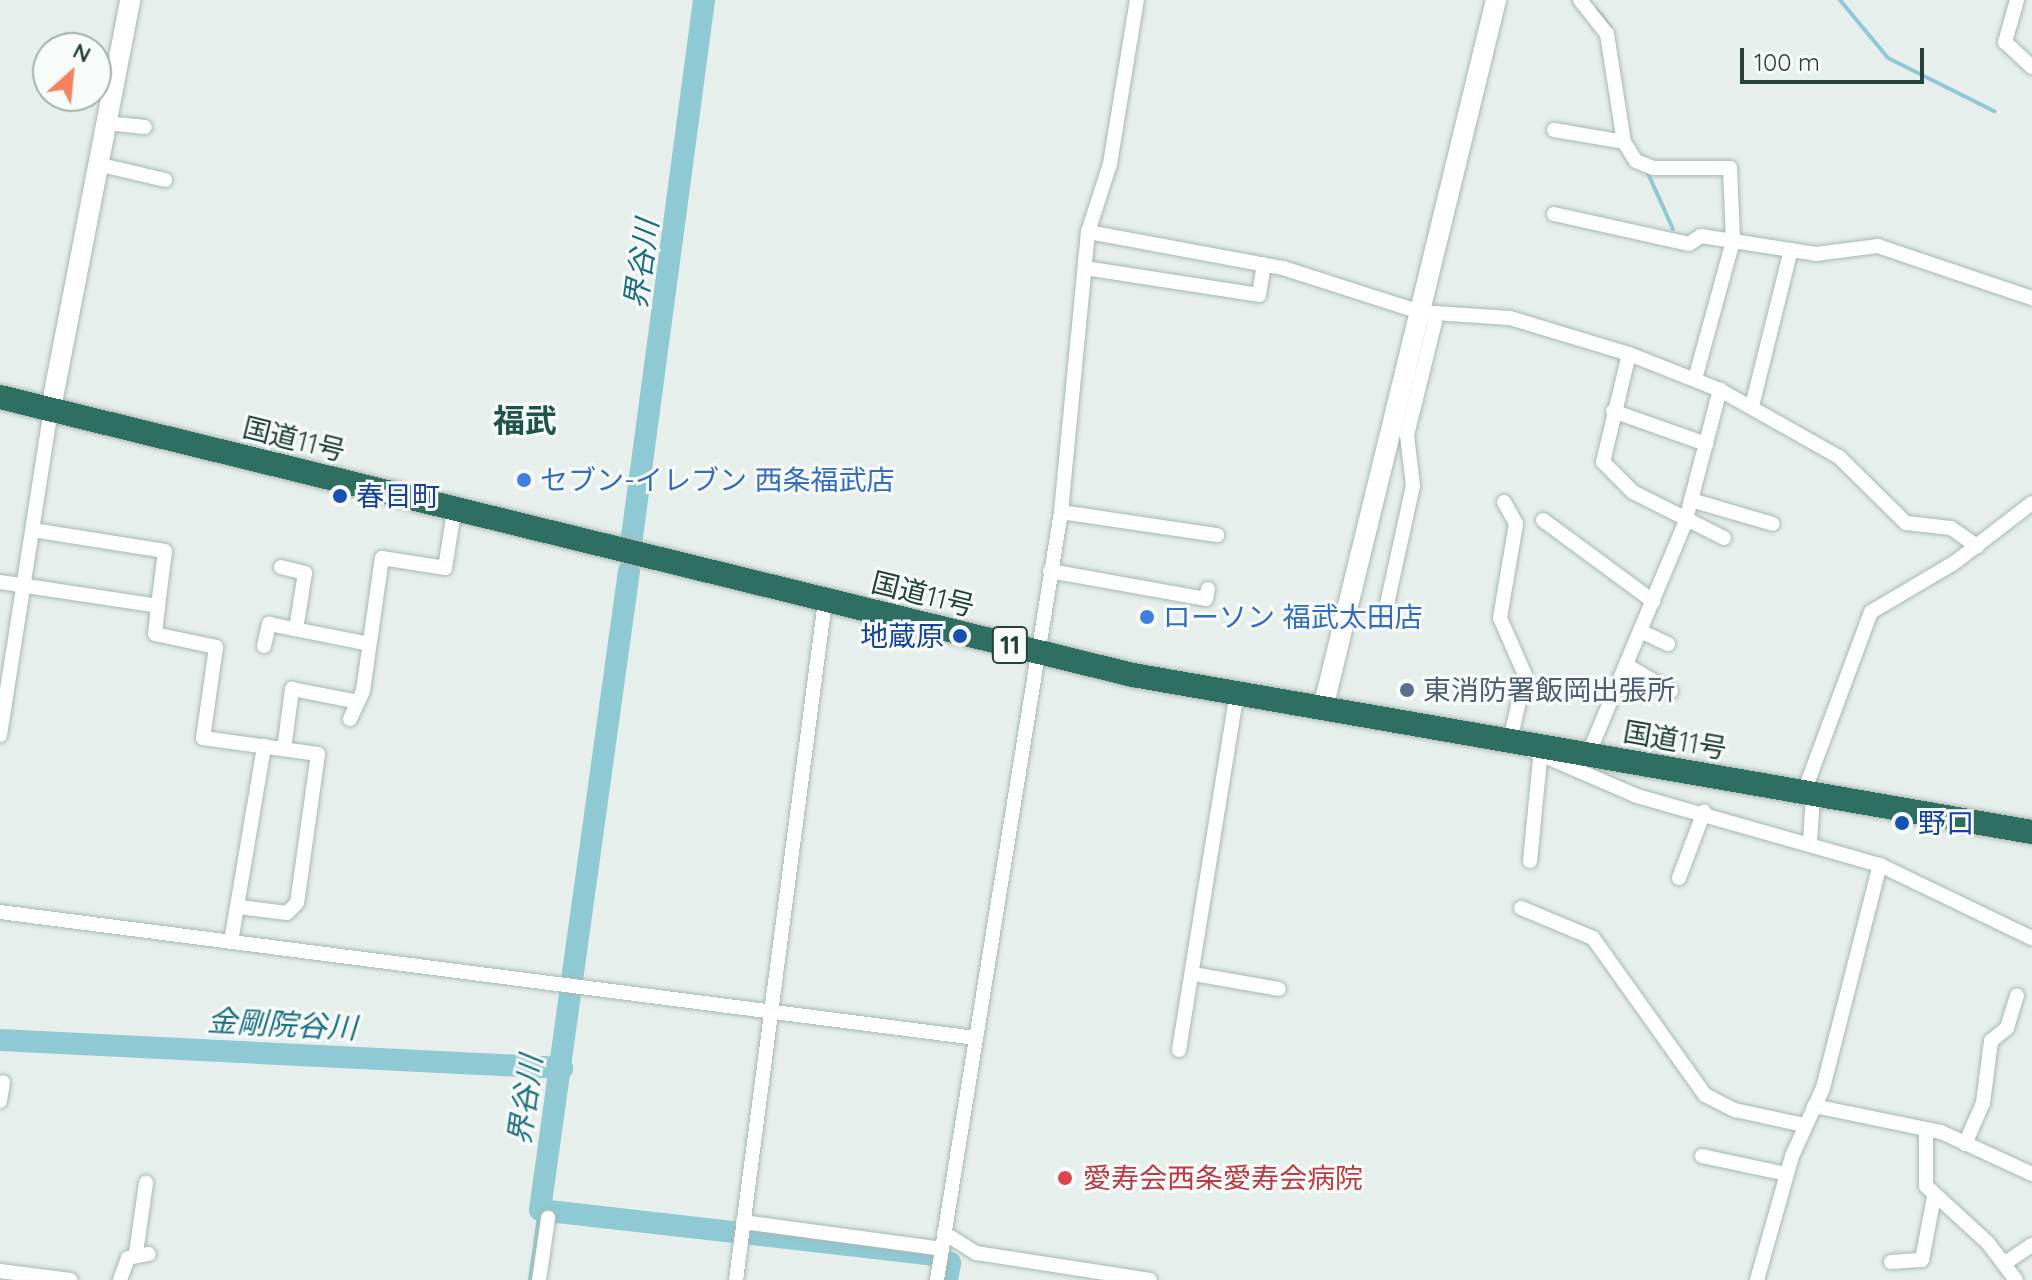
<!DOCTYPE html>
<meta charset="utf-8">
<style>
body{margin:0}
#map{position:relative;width:2032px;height:1280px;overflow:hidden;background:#e6efeb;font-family:Quicksand,"Noto Sans JP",sans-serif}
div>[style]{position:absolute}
.stream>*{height:4px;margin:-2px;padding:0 2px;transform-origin:2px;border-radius:2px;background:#8ec9d4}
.river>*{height:22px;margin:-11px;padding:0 11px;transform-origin:11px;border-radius:11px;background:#8ec9d4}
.roads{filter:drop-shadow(0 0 2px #a8b8b2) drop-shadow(0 0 2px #a8b8b2)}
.street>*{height:14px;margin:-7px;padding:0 7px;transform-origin:7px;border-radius:7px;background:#fff}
.secondary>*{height:20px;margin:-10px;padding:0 10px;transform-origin:10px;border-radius:10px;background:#fff}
.highway>*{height:24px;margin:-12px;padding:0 12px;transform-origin:12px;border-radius:12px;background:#2f6f62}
.dots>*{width:22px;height:22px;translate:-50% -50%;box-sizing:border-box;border:4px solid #f7fbf9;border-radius:50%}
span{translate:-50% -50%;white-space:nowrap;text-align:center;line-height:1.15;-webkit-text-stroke:6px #f7fbf9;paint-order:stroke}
.shield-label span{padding:2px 6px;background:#f7fbf9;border:2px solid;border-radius:6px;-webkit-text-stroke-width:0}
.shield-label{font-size:26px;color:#24423a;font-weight:700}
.street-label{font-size:28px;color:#24423a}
.shop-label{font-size:28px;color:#366cbe}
.left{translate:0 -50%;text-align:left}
.transit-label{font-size:28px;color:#164399}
.right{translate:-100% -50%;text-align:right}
.service-label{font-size:28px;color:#4e5e75}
.health-label{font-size:28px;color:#be3a42}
.water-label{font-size:30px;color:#1c6f80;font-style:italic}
.quarter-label{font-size:32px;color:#1f5548;font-weight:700}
.north{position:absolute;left:32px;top:32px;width:80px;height:80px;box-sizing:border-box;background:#f7fbf9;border:2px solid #a3b1ad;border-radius:50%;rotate:27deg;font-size:22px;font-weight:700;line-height:32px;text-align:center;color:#24423a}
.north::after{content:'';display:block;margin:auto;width:28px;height:36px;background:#f4845f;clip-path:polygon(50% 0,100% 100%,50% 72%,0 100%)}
.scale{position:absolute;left:1740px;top:48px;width:184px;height:36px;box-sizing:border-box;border:4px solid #24423a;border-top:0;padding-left:10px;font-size:24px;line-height:28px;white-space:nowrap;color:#24423a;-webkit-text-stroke:6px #f7fbf9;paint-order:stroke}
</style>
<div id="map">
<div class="stream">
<div style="left:1840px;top:0;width:75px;rotate:50.4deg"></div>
<div style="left:1888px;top:58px;width:119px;rotate:26.6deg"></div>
<div style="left:1596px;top:9px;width:23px;rotate:52deg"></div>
<div style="left:1646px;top:169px;width:66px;rotate:65.8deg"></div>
<div style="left:530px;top:1280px;width:71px;rotate:-81.9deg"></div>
</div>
<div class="river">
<div style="left:632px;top:537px;width:542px;rotate:-82.36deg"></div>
<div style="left:629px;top:571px;width:645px;rotate:97.93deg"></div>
<div style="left:540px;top:1210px;width:396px;rotate:6.5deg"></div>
<div style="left:933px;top:1255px;width:19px;rotate:25deg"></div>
<div style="left:950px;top:1263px;width:17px;rotate:100deg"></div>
<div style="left:0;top:1040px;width:563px;rotate:2.85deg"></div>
</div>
<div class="roads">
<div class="street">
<div style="left:1580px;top:0;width:43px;rotate:51.5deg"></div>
<div style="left:1607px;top:34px;width:109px;rotate:81.1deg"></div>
<div style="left:1624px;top:142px;width:22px;rotate:58deg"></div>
<div style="left:1636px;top:161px;width:18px;rotate:22deg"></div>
<div style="left:1653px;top:168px;width:77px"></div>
<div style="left:1730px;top:168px;width:73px;rotate:87.6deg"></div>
<div style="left:1733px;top:241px;width:143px;rotate:105.4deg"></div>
<div style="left:2017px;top:0;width:44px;rotate:105.9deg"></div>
<div style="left:2005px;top:42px;width:37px;rotate:43deg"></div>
<div style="left:106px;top:123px;width:39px;rotate:6deg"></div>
<div style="left:1554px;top:130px;width:71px;rotate:9.7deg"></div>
<div style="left:97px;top:164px;width:70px;rotate:13.2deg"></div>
<div style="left:1554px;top:214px;width:138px;rotate:12.5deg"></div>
<div style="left:1689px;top:244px;width:14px;rotate:-34deg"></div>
<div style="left:1701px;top:236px;width:116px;rotate:8.9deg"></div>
<div style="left:1816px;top:254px;width:63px;rotate:-7.4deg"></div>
<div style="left:1878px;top:246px;width:163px;rotate:18.7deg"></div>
<div style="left:1088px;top:232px;width:198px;rotate:10.5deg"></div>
<div style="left:1283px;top:268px;width:144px;rotate:17.8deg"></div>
<div style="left:1420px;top:312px;width:90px;rotate:3.8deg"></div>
<div style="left:1510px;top:318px;width:124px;rotate:16.8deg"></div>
<div style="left:1629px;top:354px;width:98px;rotate:21.6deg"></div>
<div style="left:1720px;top:390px;width:137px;rotate:29.4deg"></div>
<div style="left:1839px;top:457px;width:94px;rotate:44.6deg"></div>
<div style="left:1906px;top:523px;width:45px;rotate:6.3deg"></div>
<div style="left:1951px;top:528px;width:32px;rotate:35deg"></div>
<div style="left:1085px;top:268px;width:176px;rotate:8.8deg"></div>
<div style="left:1259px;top:295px;width:31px;rotate:-81deg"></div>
<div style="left:1629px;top:354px;width:111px;rotate:103.5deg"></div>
<div style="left:1603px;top:462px;width:42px;rotate:45deg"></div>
<div style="left:1633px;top:492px;width:102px;rotate:26.8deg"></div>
<div style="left:1752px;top:406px;width:161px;rotate:-76deg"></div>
<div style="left:1613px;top:411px;width:99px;rotate:19.5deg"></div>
<div style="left:1691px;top:500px;width:85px;rotate:16.3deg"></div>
<div style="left:1504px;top:502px;width:25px;rotate:61deg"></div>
<div style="left:1516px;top:524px;width:95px;rotate:99.7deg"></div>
<div style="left:1500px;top:618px;width:62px;rotate:66.3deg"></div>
<div style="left:1525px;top:675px;width:68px;rotate:102.8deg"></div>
<div style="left:1510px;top:741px;width:138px;rotate:23.4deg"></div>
<div style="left:1637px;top:796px;width:253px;rotate:15.9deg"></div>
<div style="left:1880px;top:865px;width:169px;rotate:25.7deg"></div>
<div style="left:1061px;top:512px;width:158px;rotate:8.4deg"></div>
<div style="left:1543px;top:520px;width:137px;rotate:36.4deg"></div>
<div style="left:281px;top:567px;width:25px;rotate:14deg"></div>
<div style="left:305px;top:573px;width:57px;rotate:99.1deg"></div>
<div style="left:1050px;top:571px;width:158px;rotate:10.2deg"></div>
<div style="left:1206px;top:599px;width:10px;rotate:-79deg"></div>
<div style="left:0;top:582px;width:160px;rotate:8.6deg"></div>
<div style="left:158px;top:606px;width:55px;rotate:-82.7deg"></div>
<div style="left:165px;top:551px;width:134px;rotate:-171deg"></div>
<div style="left:1387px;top:604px;width:121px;rotate:-77.6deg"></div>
<div style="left:1413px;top:486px;width:51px;rotate:-96.7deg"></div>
<div style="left:1407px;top:435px;width:125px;rotate:-76.1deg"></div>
<div style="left:158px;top:606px;width:28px;rotate:96deg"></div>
<div style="left:155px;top:634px;width:62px;rotate:12deg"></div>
<div style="left:216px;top:647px;width:92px;rotate:98.1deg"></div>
<div style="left:203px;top:738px;width:116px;rotate:7.9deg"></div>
<div style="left:318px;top:754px;width:150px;rotate:98deg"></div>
<div style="left:297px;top:903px;width:14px;rotate:135deg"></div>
<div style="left:287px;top:913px;width:48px;rotate:-172.9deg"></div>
<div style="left:1640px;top:631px;width:31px;rotate:25deg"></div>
<div style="left:264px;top:646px;width:23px;rotate:-77deg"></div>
<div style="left:269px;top:624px;width:102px;rotate:11.3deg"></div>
<div style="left:1626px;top:665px;width:52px;rotate:30deg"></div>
<div style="left:350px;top:719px;width:31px;rotate:-65deg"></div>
<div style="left:363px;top:691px;width:134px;rotate:-81.9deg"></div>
<div style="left:382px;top:558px;width:64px;rotate:9deg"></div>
<div style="left:445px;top:568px;width:58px;rotate:-81deg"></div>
<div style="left:0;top:735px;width:331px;rotate:-81.1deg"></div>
<div style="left:284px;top:749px;width:61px;rotate:-82.4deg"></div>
<div style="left:292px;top:689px;width:62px;rotate:11.1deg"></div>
<div style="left:1588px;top:755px;width:251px;rotate:-67.3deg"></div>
<div style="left:1685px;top:523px;width:138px;rotate:-75.3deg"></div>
<div style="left:1804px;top:792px;width:192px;rotate:-69.6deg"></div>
<div style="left:1871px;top:612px;width:96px;rotate:-30.6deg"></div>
<div style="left:1954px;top:563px;width:98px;rotate:-37.6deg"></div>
<div style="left:1810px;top:843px;width:49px;rotate:-86.5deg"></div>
<div style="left:1530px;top:861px;width:102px;rotate:-84.4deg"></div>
<div style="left:1679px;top:878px;width:71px;rotate:-69.3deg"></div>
<div style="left:1521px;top:908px;width:78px;rotate:22.6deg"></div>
<div style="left:1593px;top:938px;width:193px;rotate:54.5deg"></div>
<div style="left:1705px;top:1095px;width:34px;rotate:27deg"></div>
<div style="left:1735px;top:1110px;width:71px;rotate:12.3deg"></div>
<div style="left:0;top:912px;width:983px;rotate:7.36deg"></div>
<div style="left:231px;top:942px;width:199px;rotate:-80.4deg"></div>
<div style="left:1194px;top:974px;width:86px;rotate:10deg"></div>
<div style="left:1179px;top:1050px;width:362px;rotate:-80.8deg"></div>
<div style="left:0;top:1101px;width:19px;rotate:-81deg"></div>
<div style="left:1814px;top:1106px;width:130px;rotate:11.6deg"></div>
<div style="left:1941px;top:1132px;width:100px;rotate:24.8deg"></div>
<div style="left:1926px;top:1130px;width:56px;rotate:90deg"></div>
<div style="left:1926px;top:1186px;width:84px;rotate:42.6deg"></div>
<div style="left:1988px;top:1243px;width:46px;rotate:52.9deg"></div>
<div style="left:1965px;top:1144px;width:45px;rotate:-66.3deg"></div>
<div style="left:1983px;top:1103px;width:63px;rotate:-82.6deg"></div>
<div style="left:1991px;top:1041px;width:21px;rotate:-39deg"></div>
<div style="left:2007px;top:1028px;width:34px;rotate:-73deg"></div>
<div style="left:1702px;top:1156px;width:86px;rotate:12.1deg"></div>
<div style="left:743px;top:1222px;width:201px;rotate:7.7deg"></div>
<div style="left:944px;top:1233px;width:38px;rotate:32deg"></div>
<div style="left:976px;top:1253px;width:176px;rotate:8.8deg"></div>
<div style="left:136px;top:1253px;width:71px;rotate:-81.9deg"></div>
<div style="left:1891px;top:1262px;width:31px;rotate:-4deg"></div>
<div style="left:1922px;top:1260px;width:64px;rotate:-79.2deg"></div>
<div style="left:2005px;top:1263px;width:32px;rotate:-34deg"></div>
<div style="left:0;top:1271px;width:71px;rotate:7.3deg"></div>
<div style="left:120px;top:1280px;width:23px;rotate:-70deg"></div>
<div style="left:128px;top:1258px;width:21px;rotate:-11deg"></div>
<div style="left:539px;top:1280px;width:63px;rotate:-81.7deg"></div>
<div style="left:736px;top:1280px;width:685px;rotate:-82.53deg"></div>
<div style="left:937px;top:1280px;width:778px;rotate:-80.83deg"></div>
<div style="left:1061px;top:512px;width:281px;rotate:-84.5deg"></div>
<div style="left:1088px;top:232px;width:71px;rotate:-72.1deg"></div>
<div style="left:1110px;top:164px;width:166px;rotate:-80.7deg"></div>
<div style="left:1757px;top:1280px;width:129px;rotate:-74.2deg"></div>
<div style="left:1792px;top:1156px;width:75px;rotate:-65.5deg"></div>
<div style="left:1823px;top:1088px;width:230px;rotate:-75.7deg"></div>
</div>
<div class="secondary">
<div style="left:51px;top:408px;width:416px;rotate:-79deg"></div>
<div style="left:1323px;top:708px;width:729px;rotate:-76.27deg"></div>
</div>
<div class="highway">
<div style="left:0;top:397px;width:1167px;rotate:13.79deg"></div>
<div style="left:1133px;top:675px;width:913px;rotate:9.91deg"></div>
</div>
</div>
<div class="dots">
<div style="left:524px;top:480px;background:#3f7fe0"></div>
<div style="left:340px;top:496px;background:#1a4fb4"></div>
<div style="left:1147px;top:617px;background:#3f7fe0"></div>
<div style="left:960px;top:636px;background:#1a4fb4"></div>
<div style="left:1407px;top:690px;background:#5c6f8a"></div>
<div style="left:1902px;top:823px;background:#1a4fb4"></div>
<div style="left:1065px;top:1178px;background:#e0444e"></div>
</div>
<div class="shield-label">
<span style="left:1010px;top:645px">11</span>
</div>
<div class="street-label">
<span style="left:294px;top:439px;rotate:14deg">国道11号</span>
<span style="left:923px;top:594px;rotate:14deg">国道11号</span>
<span style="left:1675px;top:740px;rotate:10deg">国道11号</span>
</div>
<div class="shop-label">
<span class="left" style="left:540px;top:480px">セブン-イレブン 西条福武店</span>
<span class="left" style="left:1163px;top:617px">ローソン 福武太田店</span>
</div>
<div class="transit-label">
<span class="left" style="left:356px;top:496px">春日町</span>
<span class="right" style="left:944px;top:636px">地蔵原</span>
<span class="left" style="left:1918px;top:823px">野口</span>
</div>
<div class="service-label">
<span class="left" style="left:1423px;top:690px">東消防署飯岡出張所</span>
</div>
<div class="health-label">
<span class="left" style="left:1083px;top:1178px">愛寿会西条愛寿会病院</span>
</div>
<div class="water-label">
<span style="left:641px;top:264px;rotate:-82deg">界谷川</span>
<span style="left:282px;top:1024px;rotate:3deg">金剛院谷川</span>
<span style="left:525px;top:1100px;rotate:-82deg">界谷川</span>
</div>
<div class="quarter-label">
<span style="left:525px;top:420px">福武</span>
</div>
<div class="north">N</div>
<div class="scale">100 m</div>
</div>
